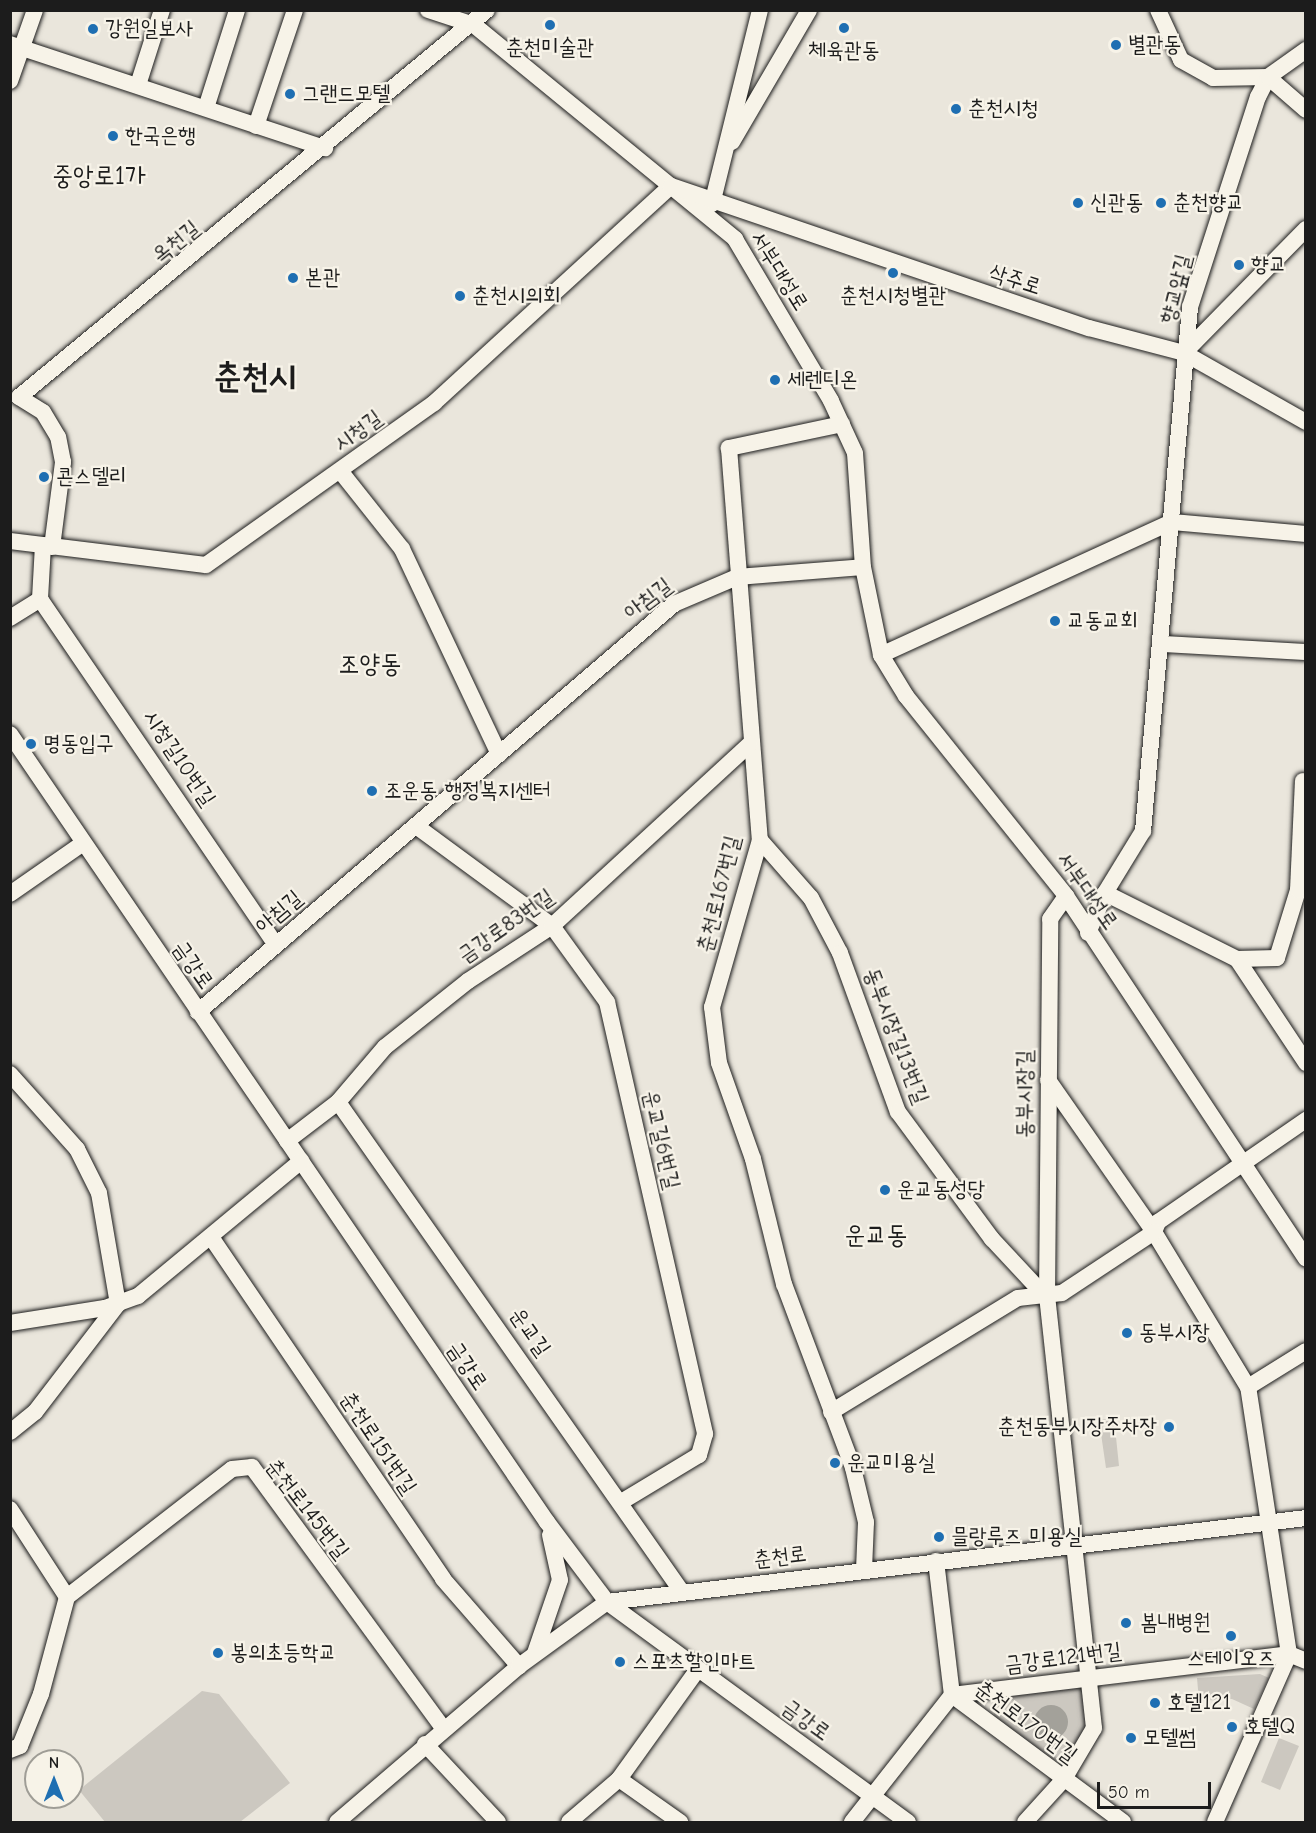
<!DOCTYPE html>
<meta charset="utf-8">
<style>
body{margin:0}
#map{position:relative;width:1316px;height:1833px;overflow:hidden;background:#eae6dc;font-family:"Comic Neue","Poor Story",sans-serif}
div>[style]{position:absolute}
.green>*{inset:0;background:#ccc8c0}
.water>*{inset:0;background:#a3a19a}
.round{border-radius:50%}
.roads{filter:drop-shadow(0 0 2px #1c1c1c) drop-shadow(0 0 2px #1c1c1c)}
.minor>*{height:16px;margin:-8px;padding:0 8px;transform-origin:8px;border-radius:8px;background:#f7f3e8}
.dots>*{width:16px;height:16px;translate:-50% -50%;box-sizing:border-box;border:3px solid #f7f3e8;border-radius:50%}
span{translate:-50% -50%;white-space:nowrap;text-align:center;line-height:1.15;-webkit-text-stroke:4.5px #f7f3e8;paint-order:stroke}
.poi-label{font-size:22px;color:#1c1c1c}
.left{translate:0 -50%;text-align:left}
.right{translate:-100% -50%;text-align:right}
.street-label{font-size:22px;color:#1c1c1c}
.quarter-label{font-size:26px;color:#1c1c1c}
.town-label{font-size:34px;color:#1c1c1c;font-weight:700}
.frame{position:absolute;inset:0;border:12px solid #1c1c1c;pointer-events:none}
.north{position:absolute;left:24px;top:1749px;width:60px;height:60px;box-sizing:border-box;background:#f7f3e8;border:2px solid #9f9d96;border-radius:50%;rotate:0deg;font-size:16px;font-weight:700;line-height:24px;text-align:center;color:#1c1c1c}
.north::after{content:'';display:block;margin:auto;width:21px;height:27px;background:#1f6fb2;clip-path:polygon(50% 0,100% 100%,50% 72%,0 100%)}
.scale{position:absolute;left:1097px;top:1782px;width:114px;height:27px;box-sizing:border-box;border:3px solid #1c1c1c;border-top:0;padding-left:8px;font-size:18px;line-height:21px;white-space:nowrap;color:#1c1c1c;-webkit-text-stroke:4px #f7f3e8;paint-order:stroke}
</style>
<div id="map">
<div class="green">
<div style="clip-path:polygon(1114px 1418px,1119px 1466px,1106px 1468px,1099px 1420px)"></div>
<div style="clip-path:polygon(1260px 1674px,1269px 1678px,1254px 1709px,1232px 1699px,1199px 1701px,1197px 1678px)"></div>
<div style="clip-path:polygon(1087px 1686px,1089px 1725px,1064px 1761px,1050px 1759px,994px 1716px,996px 1695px)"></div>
<div style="clip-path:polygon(202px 1691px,219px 1694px,290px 1783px,240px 1822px,105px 1822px,79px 1790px)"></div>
<div style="clip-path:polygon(1279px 1738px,1299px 1746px,1280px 1790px,1261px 1782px)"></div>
</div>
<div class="water">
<div class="round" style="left:1034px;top:1705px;width:34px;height:34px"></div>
</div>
<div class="roads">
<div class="minor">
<div style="left:428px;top:10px;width:48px;rotate:18.1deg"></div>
<div style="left:474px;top:25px;width:338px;rotate:39.3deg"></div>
<div style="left:735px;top:239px;width:188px;rotate:59.3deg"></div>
<div style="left:831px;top:401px;width:57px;rotate:65.2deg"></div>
<div style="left:855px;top:453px;width:114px;rotate:86deg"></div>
<div style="left:863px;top:567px;width:90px;rotate:78.4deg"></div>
<div style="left:881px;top:655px;width:48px;rotate:58.6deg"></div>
<div style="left:906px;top:696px;width:256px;rotate:51.3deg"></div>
<div style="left:1066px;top:896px;width:435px;rotate:56.5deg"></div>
<div style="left:1158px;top:10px;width:55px;rotate:65.3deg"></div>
<div style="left:1181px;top:60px;width:37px;rotate:29deg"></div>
<div style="left:1213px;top:78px;width:55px;rotate:-1deg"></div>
<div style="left:1268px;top:77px;width:50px;rotate:41deg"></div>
<div style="left:10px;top:44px;width:332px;rotate:18.3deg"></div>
<div style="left:10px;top:81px;width:75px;rotate:-70.6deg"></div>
<div style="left:138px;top:85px;width:79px;rotate:-72.3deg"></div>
<div style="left:206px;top:108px;width:103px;rotate:-72.4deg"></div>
<div style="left:256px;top:126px;width:122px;rotate:-71.4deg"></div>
<div style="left:732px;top:142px;width:153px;rotate:-59.7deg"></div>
<div style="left:712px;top:204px;width:200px;rotate:-76.1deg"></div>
<div style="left:1184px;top:353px;width:140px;rotate:29.5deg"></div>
<div style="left:842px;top:424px;width:116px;rotate:168deg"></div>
<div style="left:729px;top:448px;width:393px;rotate:85.5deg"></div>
<div style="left:760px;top:840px;width:174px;rotate:106deg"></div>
<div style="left:712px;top:1007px;width:56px;rotate:82.9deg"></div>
<div style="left:719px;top:1063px;width:102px;rotate:70.5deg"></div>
<div style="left:753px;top:1159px;width:129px;rotate:76.1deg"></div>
<div style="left:784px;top:1284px;width:197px;rotate:69.4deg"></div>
<div style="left:853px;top:1468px;width:56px;rotate:76.5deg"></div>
<div style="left:866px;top:1522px;width:48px;rotate:92.4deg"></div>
<div style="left:341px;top:472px;width:98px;rotate:51.6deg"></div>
<div style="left:402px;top:549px;width:227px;rotate:64.7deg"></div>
<div style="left:10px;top:541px;width:197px;rotate:7deg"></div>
<div style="left:206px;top:565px;width:280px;rotate:-35.4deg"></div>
<div style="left:434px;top:403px;width:321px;rotate:-42.5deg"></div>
<div style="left:671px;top:186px;width:441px;rotate:18.8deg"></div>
<div style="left:1089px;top:328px;width:98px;rotate:14.7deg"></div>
<div style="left:1184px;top:353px;width:174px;rotate:-45.5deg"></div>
<div style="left:43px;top:545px;width:54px;rotate:93.2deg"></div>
<div style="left:40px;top:599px;width:419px;rotate:55.7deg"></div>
<div style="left:52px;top:547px;width:86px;rotate:-82.6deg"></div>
<div style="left:63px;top:462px;width:25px;rotate:-101deg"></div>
<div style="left:58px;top:437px;width:29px;rotate:-121deg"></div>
<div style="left:43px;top:412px;width:28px;rotate:-148deg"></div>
<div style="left:19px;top:397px;width:607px;rotate:-39.59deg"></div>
<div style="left:10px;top:618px;width:36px;rotate:-32deg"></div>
<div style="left:1163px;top:644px;width:143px;rotate:3.2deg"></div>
<div style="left:881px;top:655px;width:320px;rotate:-24.6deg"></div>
<div style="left:1172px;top:522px;width:135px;rotate:5.1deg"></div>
<div style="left:10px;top:734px;width:954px;rotate:55.73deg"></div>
<div style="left:547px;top:1522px;width:100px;rotate:53.1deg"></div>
<div style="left:607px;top:1602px;width:373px;rotate:36.2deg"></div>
<div style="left:416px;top:826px;width:169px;rotate:36.3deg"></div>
<div style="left:552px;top:926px;width:94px;rotate:54.1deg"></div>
<div style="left:607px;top:1002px;width:443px;rotate:77.2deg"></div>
<div style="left:705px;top:1434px;width:22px;rotate:106deg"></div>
<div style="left:699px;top:1455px;width:91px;rotate:148.9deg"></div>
<div style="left:760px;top:840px;width:77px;rotate:48.7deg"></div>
<div style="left:811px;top:898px;width:62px;rotate:62.2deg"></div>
<div style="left:840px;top:953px;width:169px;rotate:70deg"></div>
<div style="left:898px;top:1112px;width:158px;rotate:53.5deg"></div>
<div style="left:992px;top:1239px;width:81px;rotate:47deg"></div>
<div style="left:1105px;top:893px;width:148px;rotate:26.6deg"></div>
<div style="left:1237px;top:959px;width:125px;rotate:56.4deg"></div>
<div style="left:10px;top:894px;width:88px;rotate:-34.8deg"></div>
<div style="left:1088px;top:933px;width:43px;rotate:-67deg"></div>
<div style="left:1105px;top:893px;width:73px;rotate:-58.5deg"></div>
<div style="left:1143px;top:831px;width:526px;rotate:-84.87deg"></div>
<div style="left:1190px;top:307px;width:221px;rotate:-72.1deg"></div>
<div style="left:1258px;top:97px;width:22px;rotate:-63deg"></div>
<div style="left:1268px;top:77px;width:47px;rotate:-35.4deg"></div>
<div style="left:1237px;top:959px;width:40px;rotate:-1.4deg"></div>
<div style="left:1277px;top:958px;width:71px;rotate:-72.8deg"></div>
<div style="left:1298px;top:890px;width:109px;rotate:-87.4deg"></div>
<div style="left:198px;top:1012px;width:627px;rotate:-40.6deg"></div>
<div style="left:674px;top:604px;width:69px;rotate:-23.2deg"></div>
<div style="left:737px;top:577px;width:126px;rotate:-4.5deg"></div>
<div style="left:10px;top:1074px;width:101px;rotate:48.2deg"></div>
<div style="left:77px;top:1149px;width:49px;rotate:63.4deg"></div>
<div style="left:99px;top:1193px;width:113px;rotate:80.3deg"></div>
<div style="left:118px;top:1304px;width:136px;rotate:127.5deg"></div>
<div style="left:35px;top:1412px;width:32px;rotate:141deg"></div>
<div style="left:1048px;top:1080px;width:185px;rotate:55.1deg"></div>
<div style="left:1154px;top:1232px;width:181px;rotate:58.8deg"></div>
<div style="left:338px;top:1102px;width:599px;rotate:54.93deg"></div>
<div style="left:287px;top:1141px;width:64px;rotate:-37.4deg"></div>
<div style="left:338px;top:1102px;width:72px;rotate:-49.5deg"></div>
<div style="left:385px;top:1047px;width:106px;rotate:-38.5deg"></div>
<div style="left:468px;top:981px;width:100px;rotate:-33.2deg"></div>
<div style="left:552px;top:926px;width:268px;rotate:-42.6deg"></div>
<div style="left:1154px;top:1232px;width:11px;rotate:-68deg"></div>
<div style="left:1158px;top:1222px;width:180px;rotate:-34.6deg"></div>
<div style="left:211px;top:1237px;width:413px;rotate:55.8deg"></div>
<div style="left:443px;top:1579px;width:116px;rotate:48.9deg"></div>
<div style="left:10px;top:1323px;width:96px;rotate:-9deg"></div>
<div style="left:105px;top:1308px;width:35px;rotate:-20deg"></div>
<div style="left:138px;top:1296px;width:212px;rotate:-39.6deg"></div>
<div style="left:831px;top:1412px;width:219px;rotate:-31.4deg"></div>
<div style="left:1018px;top:1298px;width:44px;rotate:-6.5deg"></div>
<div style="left:1062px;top:1293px;width:110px;rotate:-33.5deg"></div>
<div style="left:10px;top:1509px;width:105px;rotate:57.1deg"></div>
<div style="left:67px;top:1597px;width:100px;rotate:105deg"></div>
<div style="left:41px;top:1694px;width:56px;rotate:112deg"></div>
<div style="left:20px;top:1746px;width:11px;rotate:158deg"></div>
<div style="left:936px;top:1561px;width:135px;rotate:83.2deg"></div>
<div style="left:952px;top:1695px;width:213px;rotate:36.6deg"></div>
<div style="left:67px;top:1597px;width:209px;rotate:-37.8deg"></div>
<div style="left:232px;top:1469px;width:20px;rotate:-6deg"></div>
<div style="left:252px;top:1467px;width:323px;rotate:53.8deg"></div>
<div style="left:535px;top:1653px;width:77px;rotate:-71.1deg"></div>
<div style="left:560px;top:1580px;width:46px;rotate:-102.5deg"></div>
<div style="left:425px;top:1744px;width:107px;rotate:46.9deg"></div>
<div style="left:619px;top:1779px;width:75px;rotate:35.2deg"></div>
<div style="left:337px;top:1822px;width:240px;rotate:-40.6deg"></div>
<div style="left:519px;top:1666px;width:109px;rotate:-36deg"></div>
<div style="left:607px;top:1602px;width:704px;rotate:-6.85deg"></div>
<div style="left:569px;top:1822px;width:66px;rotate:-40.7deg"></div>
<div style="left:619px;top:1779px;width:135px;rotate:-54.3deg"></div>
<div style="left:852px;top:1822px;width:162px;rotate:-51.8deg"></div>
<div style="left:952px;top:1695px;width:339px;rotate:-6.9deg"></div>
<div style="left:1289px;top:1654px;width:18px;rotate:22deg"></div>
<div style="left:1025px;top:1822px;width:58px;rotate:-47.8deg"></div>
<div style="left:1064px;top:1779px;width:59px;rotate:-59.5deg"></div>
<div style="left:1094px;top:1728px;width:433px;rotate:-96.2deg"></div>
<div style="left:1047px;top:1298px;width:379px;rotate:-89.5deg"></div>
<div style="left:1050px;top:919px;width:28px;rotate:-55deg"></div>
<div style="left:1215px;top:1822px;width:184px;rotate:-66.2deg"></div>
<div style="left:1289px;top:1654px;width:270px;rotate:-98.7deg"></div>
<div style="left:1248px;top:1387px;width:68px;rotate:-31.8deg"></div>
</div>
</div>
<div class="dots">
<div style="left:550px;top:25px;background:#1f6fb2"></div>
<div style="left:844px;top:28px;background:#1f6fb2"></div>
<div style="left:93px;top:29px;background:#1f6fb2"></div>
<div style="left:1116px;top:45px;background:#1f6fb2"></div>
<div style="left:290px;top:94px;background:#1f6fb2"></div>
<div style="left:956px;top:109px;background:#1f6fb2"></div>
<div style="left:113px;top:136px;background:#1f6fb2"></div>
<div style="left:1078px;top:203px;background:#1f6fb2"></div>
<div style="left:1161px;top:203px;background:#1f6fb2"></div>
<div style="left:1239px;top:265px;background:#1f6fb2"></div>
<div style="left:893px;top:273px;background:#1f6fb2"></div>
<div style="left:293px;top:278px;background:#1f6fb2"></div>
<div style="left:460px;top:296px;background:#1f6fb2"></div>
<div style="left:775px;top:380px;background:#1f6fb2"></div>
<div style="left:44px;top:477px;background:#1f6fb2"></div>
<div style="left:1055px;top:621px;background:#1f6fb2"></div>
<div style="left:31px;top:744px;background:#1f6fb2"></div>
<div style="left:372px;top:791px;background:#1f6fb2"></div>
<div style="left:885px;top:1190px;background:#1f6fb2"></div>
<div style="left:1127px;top:1333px;background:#1f6fb2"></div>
<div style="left:1169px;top:1427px;background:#1f6fb2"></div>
<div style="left:835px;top:1463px;background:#1f6fb2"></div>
<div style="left:939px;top:1537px;background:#1f6fb2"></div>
<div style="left:1126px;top:1623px;background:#1f6fb2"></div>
<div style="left:1231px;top:1636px;background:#1f6fb2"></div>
<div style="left:218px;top:1653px;background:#1f6fb2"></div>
<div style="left:620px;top:1662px;background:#1f6fb2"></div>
<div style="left:1155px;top:1703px;background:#1f6fb2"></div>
<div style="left:1232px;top:1727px;background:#1f6fb2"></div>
<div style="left:1131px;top:1738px;background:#1f6fb2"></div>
</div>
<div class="poi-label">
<span class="left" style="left:105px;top:29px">강원일보사</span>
<span class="left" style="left:1128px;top:45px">별관동</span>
<span style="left:550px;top:48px">춘천미술관</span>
<span style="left:844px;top:51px">체육관동</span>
<span class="left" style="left:302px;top:94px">그랜드모텔</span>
<span class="left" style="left:968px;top:109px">춘천시청</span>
<span class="left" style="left:125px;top:136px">한국은행</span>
<span class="left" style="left:1090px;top:203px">신관동</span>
<span class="left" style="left:1173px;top:203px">춘천향교</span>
<span class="left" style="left:1251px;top:265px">향교</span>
<span class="left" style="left:305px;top:278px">본관</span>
<span class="left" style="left:472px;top:296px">춘천시의회</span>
<span style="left:893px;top:296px">춘천시청별관</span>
<span class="left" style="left:787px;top:380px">세렌디온</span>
<span class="left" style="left:56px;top:477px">콘스델리</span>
<span class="left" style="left:1067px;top:621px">교동교회</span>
<span class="left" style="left:43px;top:744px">명동입구</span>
<span class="left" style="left:384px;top:791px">조운동 행정복지센터</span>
<span class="left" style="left:897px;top:1190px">운교동성당</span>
<span class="left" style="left:1139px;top:1333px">동부시장</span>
<span class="right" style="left:1157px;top:1427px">춘천동부시장주차장</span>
<span class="left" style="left:847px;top:1463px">운교미용실</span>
<span class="left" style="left:951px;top:1537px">믈랑루즈 미용실</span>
<span class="left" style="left:1140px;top:1623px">봄내병원</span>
<span class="left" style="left:230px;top:1653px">봉의초등학교</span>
<span style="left:1231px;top:1659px">스테이오즈</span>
<span class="left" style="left:632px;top:1662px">스포츠할인마트</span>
<span class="left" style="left:1167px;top:1703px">호텔121</span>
<span class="left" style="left:1244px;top:1727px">호텔Q</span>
<span class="left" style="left:1143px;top:1738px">모텔썸</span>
</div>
<div class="street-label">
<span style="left:176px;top:242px;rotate:-39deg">옥천길</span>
<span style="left:779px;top:271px;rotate:58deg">서부대성로</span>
<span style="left:1015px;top:280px;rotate:18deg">삭주로</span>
<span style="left:1176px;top:289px;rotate:-76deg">향교앞길</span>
<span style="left:358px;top:431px;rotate:-36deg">시청길</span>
<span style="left:648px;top:599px;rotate:-37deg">아침길</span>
<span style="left:179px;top:758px;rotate:56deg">시청길10번길</span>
<span style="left:1087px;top:891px;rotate:55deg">서부대성로</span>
<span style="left:719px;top:894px;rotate:-76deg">춘천로167번길</span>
<span style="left:279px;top:912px;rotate:-40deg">아침길</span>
<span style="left:506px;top:926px;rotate:-35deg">금강로83번길</span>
<span style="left:193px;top:965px;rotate:55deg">금강로</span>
<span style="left:896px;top:1036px;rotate:69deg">동부시장길13번길</span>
<span style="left:1025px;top:1094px;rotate:-90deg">동부시장길</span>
<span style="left:661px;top:1140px;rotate:77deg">운교길6번길</span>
<span style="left:530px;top:1332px;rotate:55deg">운교길</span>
<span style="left:467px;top:1366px;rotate:56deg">금강로</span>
<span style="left:378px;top:1443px;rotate:56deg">춘천로151번길</span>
<span style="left:307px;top:1509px;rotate:52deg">춘천로145번길</span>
<span style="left:780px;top:1557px;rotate:-7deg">춘천로</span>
<span style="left:1063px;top:1658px;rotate:-7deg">금강로121번길</span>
<span style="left:806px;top:1720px;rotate:36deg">금강로</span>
<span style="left:1026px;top:1722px;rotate:37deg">춘천로170번길</span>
</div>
<div class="quarter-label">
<span style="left:99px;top:177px">중앙로1가</span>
<span style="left:370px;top:665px">조양동</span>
<span style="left:876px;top:1236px">운교동</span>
</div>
<div class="town-label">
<span style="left:255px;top:377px">춘천시</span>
</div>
<div class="frame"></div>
<div class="north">N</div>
<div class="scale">50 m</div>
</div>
